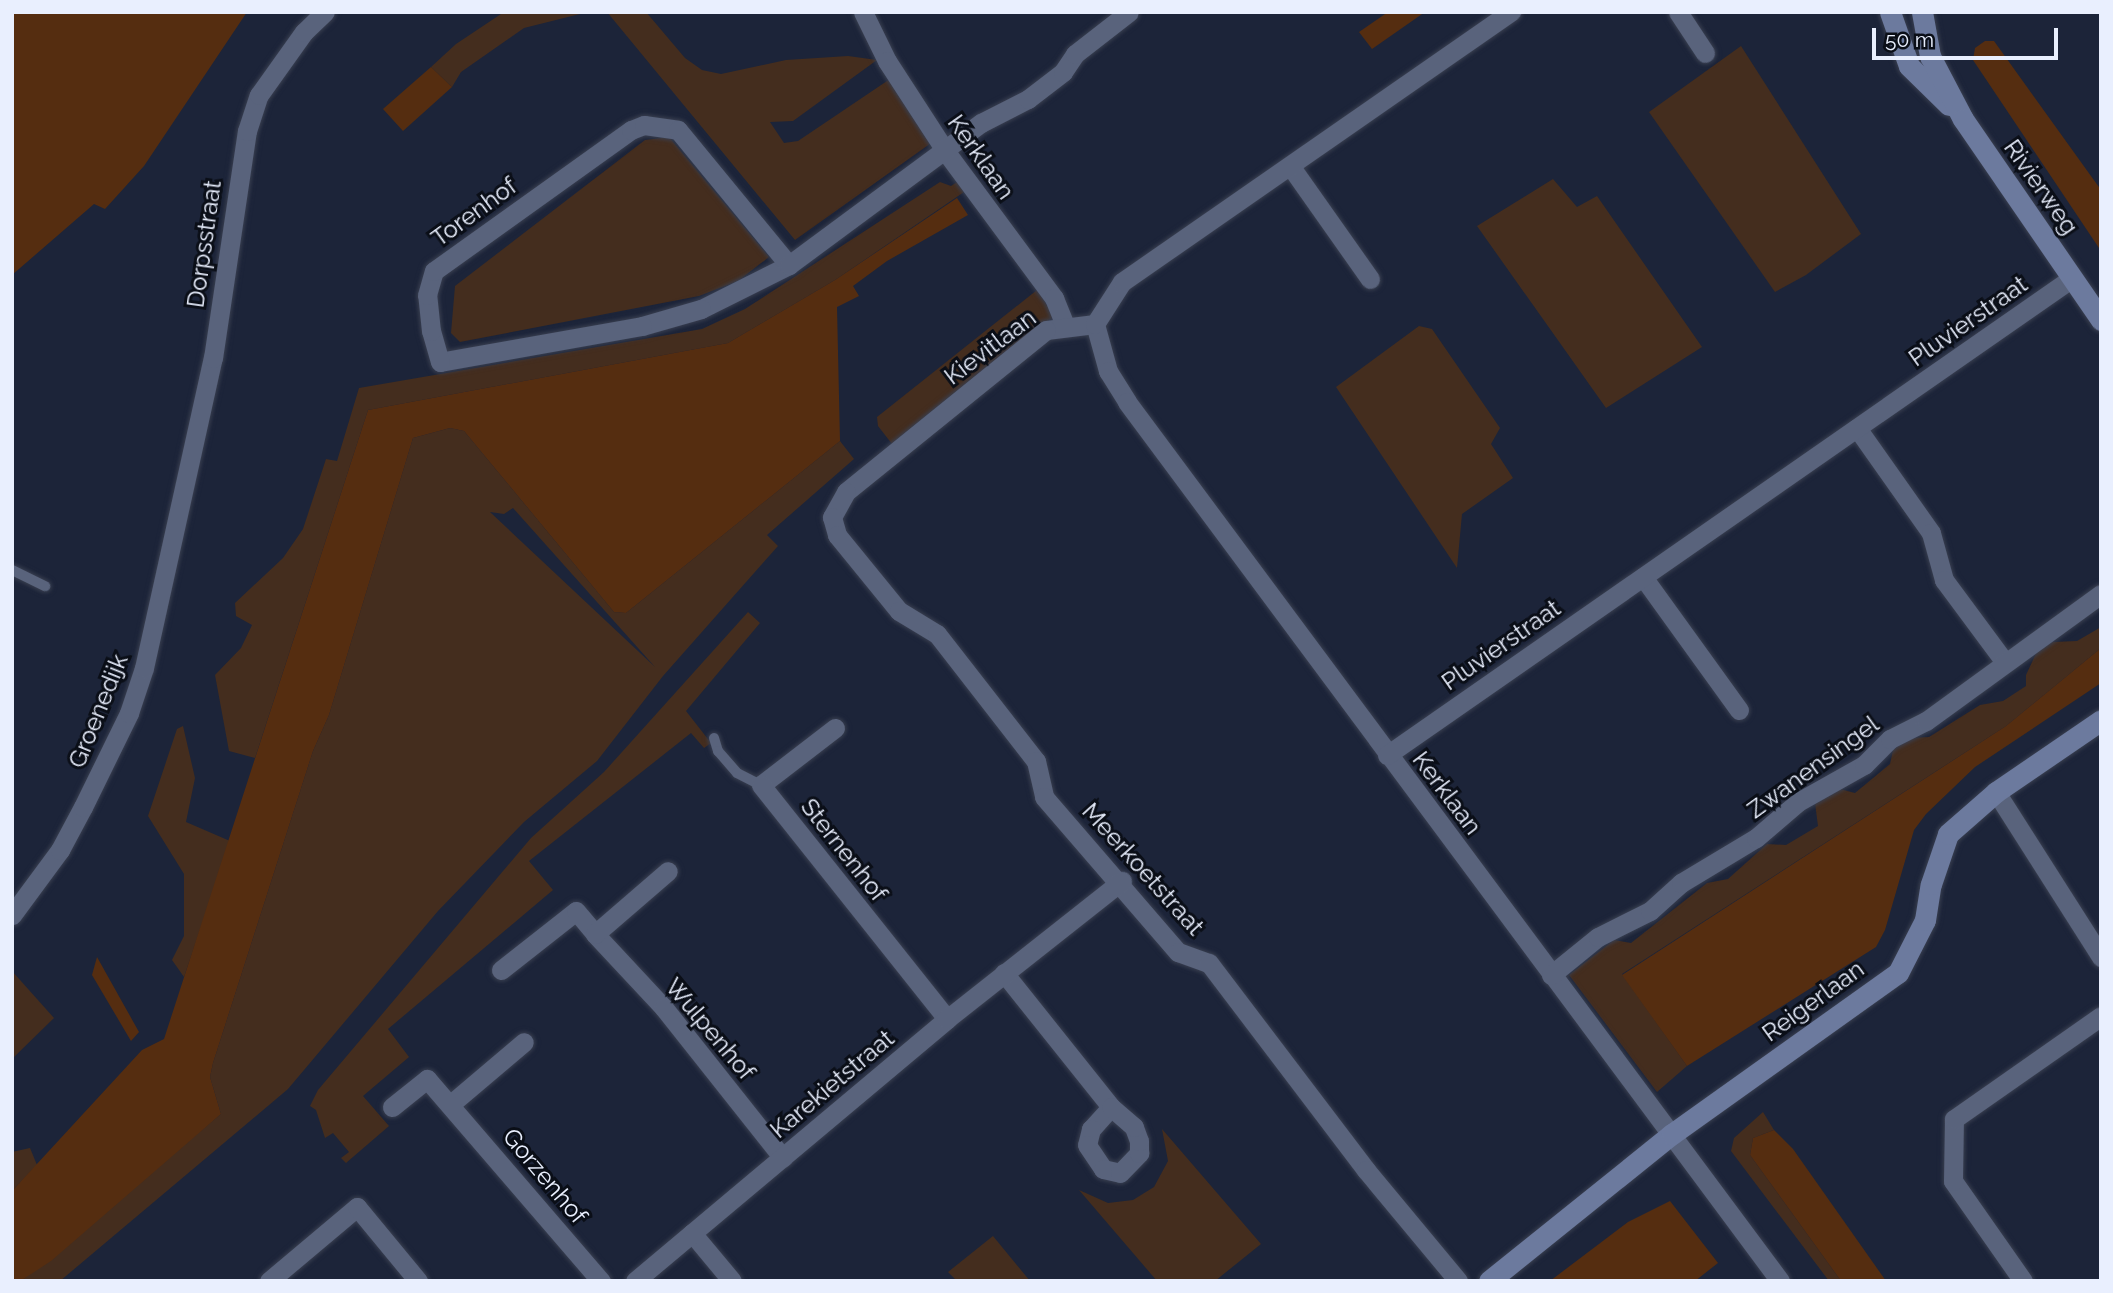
<!DOCTYPE html>
<style>
body{margin:0}
#map{position:relative;width:2113px;height:1293px;overflow:hidden;background:#1c2439;font-family:Raleway,sans-serif}
div>[style]{position:absolute}
.green>*{inset:0;background:#442d1e}
.water>*{inset:0;background:#552d10}
.roads{filter:drop-shadow(0 0 2px #393f50) drop-shadow(0 0 2px #393f50)}
.lane>*{height:10px;margin:-5px;padding:0 5px;transform-origin:5px;border-radius:5px;background:#59637c}
.street>*{height:19px;margin:-9.5px;padding:0 9.5px;transform-origin:9.5px;border-radius:9.5px;background:#59637c}
.secondary>*{height:21px;margin:-10.5px;padding:0 10.5px;transform-origin:10.5px;border-radius:10.5px;background:#6c7a9e}
span{translate:-50% -50%;white-space:nowrap;text-align:center;line-height:1.15;-webkit-text-stroke:6px #0a0e17;paint-order:stroke}
.street-label{font-size:24px;color:#e9effe}
.frame{position:absolute;inset:0;border:14px solid #e9effe;pointer-events:none}
.scale{position:absolute;left:1872px;top:28px;width:186px;height:32px;box-sizing:border-box;border:4px solid #e9effe;border-top:0;padding-left:9px;font-size:21px;line-height:24px;white-space:nowrap;color:#e9effe;-webkit-text-stroke:5px #0a0e17;paint-order:stroke}
</style>
<div id="map">
<div class="green">
<div style="clip-path:polygon(504px 12px,588px 12px,524px 28px,461px 72px,452px 87px,431px 67px,456px 44px)"></div>
<div style="clip-path:polygon(607px 12px,646px 12px,685px 58px,702px 70px,721px 74px,786px 60px,848px 56px,877px 60px,793px 121px,770px 122px,784px 143px,798px 141px,890px 79px,934px 141px,795px 240px)"></div>
<div style="clip-path:polygon(1741px 46px,1861px 234px,1806px 275px,1775px 292px,1649px 112px)"></div>
<div style="clip-path:polygon(669px 137px,769px 257px,738px 281px,699px 296px,460px 342px,451px 333px,455px 286px,645px 140px)"></div>
<div style="clip-path:polygon(1553px 179px,1577px 207px,1597px 196px,1702px 347px,1606px 408px,1477px 226px)"></div>
<div style="clip-path:polygon(940px 182px,951px 186px,957px 182px,964px 192px,835px 280px,728px 343px,368px 410px,255px 758px,229px 751px,215px 675px,241px 648px,252px 625px,236px 616px,235px 603px,283px 558px,303px 529px,326px 459px,337px 461px,359px 388px,702px 329px,745px 309px)"></div>
<div style="clip-path:polygon(1037px 290px,1054px 316px,892px 444px,878px 426px,877px 417px)"></div>
<div style="clip-path:polygon(1419px 326px,1432px 329px,1500px 428px,1491px 444px,1513px 478px,1462px 514px,1457px 568px,1336px 387px)"></div>
<div style="clip-path:polygon(evenodd,450px 428px,464px 431px,614px 612px,626px 613px,840px 441px,854px 459px,767px 535px,778px 546px,663px 676px,597px 761px,524px 822px,438px 911px,288px 1089px,60px 1281px,21px 1281px,221px 1114px,210px 1077px,213px 1063px,313px 751px,329px 715px,413px 438px,450px 428px,513px 508px,655px 667px,490px 512px,504px 514px,513px 508px)"></div>
<div style="clip-path:polygon(748px 612px,760px 623px,686px 711px,711px 743px,704px 748px,691px 733px,529px 861px,553px 890px,388px 1029px,409px 1057px,363px 1096px,389px 1126px,346px 1163px,341px 1158px,349px 1152px,333px 1133px,325px 1138px,316px 1110px,310px 1106px,318px 1090px,531px 838px,604px 772px)"></div>
<div style="clip-path:polygon(2101px 627px,2101px 648px,2006px 726px,1622px 974px,1687px 1066px,1657px 1092px,1569px 975px,1614px 940px,1631px 943px,1707px 883px,1728px 879px,1767px 844px,1786px 845px,1818px 826px,1815px 803px,1836px 788px,1855px 793px,1890px 764px,1893px 750px,1908px 738px,1929px 737px,1980px 705px,2003px 701px,2026px 686px,2026px 675px,2038px 649px,2053px 642px,2077px 641px)"></div>
<div style="clip-path:polygon(183px 726px,195px 778px,186px 822px,230px 841px,184px 977px,172px 960px,184px 936px,184px 874px,148px 816px,177px 729px)"></div>
<div style="clip-path:polygon(12px 971px,54px 1018px,12px 1059px)"></div>
<div style="clip-path:polygon(1763px 1112px,1774px 1130px,1753px 1138px,1750px 1155px,1841px 1281px,1829px 1281px,1731px 1151px,1734px 1138px)"></div>
<div style="clip-path:polygon(1162px 1129px,1261px 1244px,1215px 1281px,1157px 1281px,1079px 1190px,1108px 1203px,1133px 1200px,1154px 1187px,1168px 1161px)"></div>
<div style="clip-path:polygon(30px 1148px,37px 1165px,12px 1191px,12px 1152px)"></div>
<div style="clip-path:polygon(993px 1236px,1030px 1281px,957px 1281px,948px 1272px)"></div>
</div>
<div class="water">
<div style="clip-path:polygon(12px 12px,247px 12px,144px 166px,105px 209px,94px 204px,12px 275px)"></div>
<div style="clip-path:polygon(1388px 12px,1425px 12px,1372px 49px,1359px 32px)"></div>
<div style="clip-path:polygon(1985px 41px,1994px 41px,2101px 190px,2101px 251px,1973px 60px,1975px 48px)"></div>
<div style="clip-path:polygon(431px 67px,452px 87px,403px 131px,383px 109px)"></div>
<div style="clip-path:polygon(957px 198px,968px 215px,887px 261px,853px 286px,859px 296px,837px 307px,840px 441px,626px 613px,614px 612px,464px 431px,450px 428px,413px 438px,329px 715px,313px 751px,213px 1063px,210px 1077px,221px 1114px,51px 1261px,22px 1280px,12px 1281px,12px 1191px,142px 1050px,164px 1039px,368px 410px,728px 343px,835px 280px)"></div>
<div style="clip-path:polygon(2101px 648px,2101px 683px,1975px 767px,1926px 814px,1914px 830px,1885px 930px,1876px 947px,1687px 1066px,1622px 975px,2006px 726px)"></div>
<div style="clip-path:polygon(97px 957px,139px 1032px,131px 1041px,92px 975px)"></div>
<div style="clip-path:polygon(1774px 1130px,1793px 1149px,1886px 1281px,1841px 1281px,1750px 1155px,1753px 1138px)"></div>
<div style="clip-path:polygon(1670px 1201px,1718px 1263px,1695px 1281px,1550px 1281px,1628px 1222px)"></div>
</div>
<div class="roads">
<div class="lane">
<div style="left:12px;top:570px;width:37px;rotate:26deg"></div>
<div style="left:714px;top:738px;width:14px;rotate:73deg"></div>
<div style="left:718px;top:751px;width:29px;rotate:49deg"></div>
<div style="left:737px;top:773px;width:27px;rotate:27deg"></div>
</div>
<div class="street">
<div style="left:863px;top:12px;width:55px;rotate:63.9deg"></div>
<div style="left:887px;top:61px;width:108px;rotate:57deg"></div>
<div style="left:946px;top:152px;width:182px;rotate:53.5deg"></div>
<div style="left:1054px;top:298px;width:29px;rotate:68deg"></div>
<div style="left:1678px;top:12px;width:49px;rotate:56.6deg"></div>
<div style="left:1291px;top:167px;width:137px;rotate:54.8deg"></div>
<div style="left:789px;top:265px;width:98px;rotate:153.4deg"></div>
<div style="left:701px;top:309px;width:61px;rotate:163.9deg"></div>
<div style="left:642px;top:326px;width:205px;rotate:169.9deg"></div>
<div style="left:440px;top:362px;width:32px;rotate:-106deg"></div>
<div style="left:431px;top:331px;width:36px;rotate:-96deg"></div>
<div style="left:427px;top:295px;width:25px;rotate:-74deg"></div>
<div style="left:434px;top:271px;width:242px;rotate:-35.6deg"></div>
<div style="left:631px;top:130px;width:14px;rotate:-21deg"></div>
<div style="left:644px;top:125px;width:34px;rotate:8deg"></div>
<div style="left:678px;top:130px;width:175px;rotate:50.6deg"></div>
<div style="left:789px;top:265px;width:239px;rotate:-36.5deg"></div>
<div style="left:981px;top:123px;width:53px;rotate:-27.1deg"></div>
<div style="left:1028px;top:99px;width:44px;rotate:-37.6deg"></div>
<div style="left:1063px;top:72px;width:22px;rotate:-56deg"></div>
<div style="left:1075px;top:54px;width:68px;rotate:-37.9deg"></div>
<div style="left:1095px;top:324px;width:49px;rotate:173deg"></div>
<div style="left:1046px;top:330px;width:257px;rotate:141deg"></div>
<div style="left:846px;top:492px;width:29px;rotate:119deg"></div>
<div style="left:832px;top:517px;width:19px;rotate:74deg"></div>
<div style="left:837px;top:535px;width:98px;rotate:50.8deg"></div>
<div style="left:899px;top:611px;width:44px;rotate:31.2deg"></div>
<div style="left:937px;top:634px;width:161px;rotate:52.1deg"></div>
<div style="left:1036px;top:761px;width:37px;rotate:77deg"></div>
<div style="left:1044px;top:797px;width:205px;rotate:49.2deg"></div>
<div style="left:1178px;top:952px;width:33px;rotate:20deg"></div>
<div style="left:1209px;top:963px;width:260px;rotate:52.8deg"></div>
<div style="left:1366px;top:1170px;width:144px;rotate:50.3deg"></div>
<div style="left:1095px;top:324px;width:49px;rotate:74.5deg"></div>
<div style="left:1108px;top:371px;width:36px;rotate:58deg"></div>
<div style="left:1127px;top:402px;width:1095px;rotate:53.39deg"></div>
<div style="left:1095px;top:324px;width:50px;rotate:-57.3deg"></div>
<div style="left:1122px;top:282px;width:474px;rotate:-34.8deg"></div>
<div style="left:1857px;top:428px;width:128px;rotate:54.8deg"></div>
<div style="left:1931px;top:533px;width:49px;rotate:74.5deg"></div>
<div style="left:1944px;top:580px;width:101px;rotate:53.5deg"></div>
<div style="left:1643px;top:577px;width:164px;rotate:54.2deg"></div>
<div style="left:835px;top:728px;width:93px;rotate:142.4deg"></div>
<div style="left:761px;top:785px;width:299px;rotate:51.5deg"></div>
<div style="left:1387px;top:755px;width:835px;rotate:-34.85deg"></div>
<div style="left:1996px;top:792px;width:196px;rotate:57.5deg"></div>
<div style="left:12px;top:915px;width:81px;rotate:-53.6deg"></div>
<div style="left:60px;top:850px;width:49px;rotate:-61.9deg"></div>
<div style="left:83px;top:807px;width:105px;rotate:-63.9deg"></div>
<div style="left:129px;top:713px;width:47px;rotate:-71.6deg"></div>
<div style="left:144px;top:668px;width:318px;rotate:-77.5deg"></div>
<div style="left:213px;top:358px;width:230px;rotate:-81.5deg"></div>
<div style="left:247px;top:131px;width:38px;rotate:-72deg"></div>
<div style="left:259px;top:95px;width:77px;rotate:-54.5deg"></div>
<div style="left:304px;top:32px;width:29px;rotate:-44deg"></div>
<div style="left:595px;top:934px;width:101px;rotate:47deg"></div>
<div style="left:664px;top:1008px;width:191px;rotate:51.6deg"></div>
<div style="left:501px;top:970px;width:95px;rotate:-38.2deg"></div>
<div style="left:576px;top:911px;width:30px;rotate:50deg"></div>
<div style="left:595px;top:934px;width:96px;rotate:-40.8deg"></div>
<div style="left:1004px;top:973px;width:171px;rotate:51.4deg"></div>
<div style="left:1111px;top:1107px;width:30px;rotate:132deg"></div>
<div style="left:1091px;top:1129px;width:16px;rotate:104deg"></div>
<div style="left:1087px;top:1145px;width:29px;rotate:56deg"></div>
<div style="left:1103px;top:1169px;width:17px;rotate:13deg"></div>
<div style="left:1120px;top:1173px;width:28px;rotate:-46deg"></div>
<div style="left:1139px;top:1153px;width:12px;rotate:-90deg"></div>
<div style="left:1139px;top:1141px;width:15px;rotate:-110deg"></div>
<div style="left:1134px;top:1127px;width:30px;rotate:-139deg"></div>
<div style="left:1551px;top:975px;width:60px;rotate:-39deg"></div>
<div style="left:1598px;top:937px;width:58px;rotate:-26.6deg"></div>
<div style="left:1650px;top:911px;width:42px;rotate:-42.1deg"></div>
<div style="left:1681px;top:883px;width:87px;rotate:-31deg"></div>
<div style="left:1756px;top:838px;width:55px;rotate:-40.6deg"></div>
<div style="left:1798px;top:802px;width:76px;rotate:-29.3deg"></div>
<div style="left:1864px;top:765px;width:37px;rotate:-45deg"></div>
<div style="left:1890px;top:739px;width:40px;rotate:-26.6deg"></div>
<div style="left:1926px;top:721px;width:216px;rotate:-36deg"></div>
<div style="left:452px;top:1103px;width:94px;rotate:-40.3deg"></div>
<div style="left:392px;top:1107px;width:45px;rotate:-38.7deg"></div>
<div style="left:427px;top:1079px;width:267px;rotate:49.3deg"></div>
<div style="left:692px;top:1233px;width:62px;rotate:50.2deg"></div>
<div style="left:269px;top:1281px;width:115px;rotate:-40.1deg"></div>
<div style="left:357px;top:1207px;width:96px;rotate:50.5deg"></div>
<div style="left:635px;top:1281px;width:407px;rotate:-40deg"></div>
<div style="left:947px;top:1019px;width:223px;rotate:-38.3deg"></div>
<div style="left:2023px;top:1281px;width:122px;rotate:-125deg"></div>
<div style="left:1953px;top:1181px;width:62px;rotate:-89.1deg"></div>
<div style="left:1954px;top:1119px;width:179px;rotate:-35deg"></div>
</div>
<div class="secondary">
<div style="left:1890px;top:12px;width:57px;rotate:70.6deg"></div>
<div style="left:1909px;top:66px;width:56px;rotate:44.3deg"></div>
<div style="left:1922px;top:12px;width:45px;rotate:79.7deg"></div>
<div style="left:1930px;top:56px;width:71px;rotate:62.4deg"></div>
<div style="left:1963px;top:119px;width:244px;rotate:55.5deg"></div>
<div style="left:1489px;top:1281px;width:235px;rotate:-38.8deg"></div>
<div style="left:1672px;top:1134px;width:277px;rotate:-35.5deg"></div>
<div style="left:1898px;top:973px;width:59px;rotate:-63deg"></div>
<div style="left:1925px;top:920px;width:36px;rotate:-81deg"></div>
<div style="left:1931px;top:884px;width:53px;rotate:-71.2deg"></div>
<div style="left:1948px;top:834px;width:64px;rotate:-41.2deg"></div>
<div style="left:1996px;top:792px;width:127px;rotate:-34.4deg"></div>
</div>
</div>
<div class="street-label">
<span style="left:981px;top:157px;rotate:55deg">Kerklaan</span>
<span style="left:2041px;top:187px;rotate:55deg">Rivierweg</span>
<span style="left:474px;top:212px;rotate:-36deg">Torenhof</span>
<span style="left:204px;top:244px;rotate:-82deg">Dorpsstraat</span>
<span style="left:1968px;top:321px;rotate:-35deg">Pluvierstraat</span>
<span style="left:990px;top:347px;rotate:-37deg">Kievitlaan</span>
<span style="left:1501px;top:645px;rotate:-35deg">Pluvierstraat</span>
<span style="left:98px;top:711px;rotate:-68deg">Groenedijk</span>
<span style="left:1813px;top:767px;rotate:-36deg">Zwanensingel</span>
<span style="left:1447px;top:793px;rotate:53deg">Kerklaan</span>
<span style="left:844px;top:850px;rotate:52deg">Sternenhof</span>
<span style="left:1143px;top:869px;rotate:48deg">Meerkoetstraat</span>
<span style="left:1813px;top:1001px;rotate:-36deg">Reigerlaan</span>
<span style="left:710px;top:1029px;rotate:50deg">Wulpenhof</span>
<span style="left:832px;top:1084px;rotate:-40deg">Karekietstraat</span>
<span style="left:545px;top:1176px;rotate:50deg">Gorzenhof</span>
</div>
<div class="frame"></div>
<div class="scale">50 m</div>
</div>
